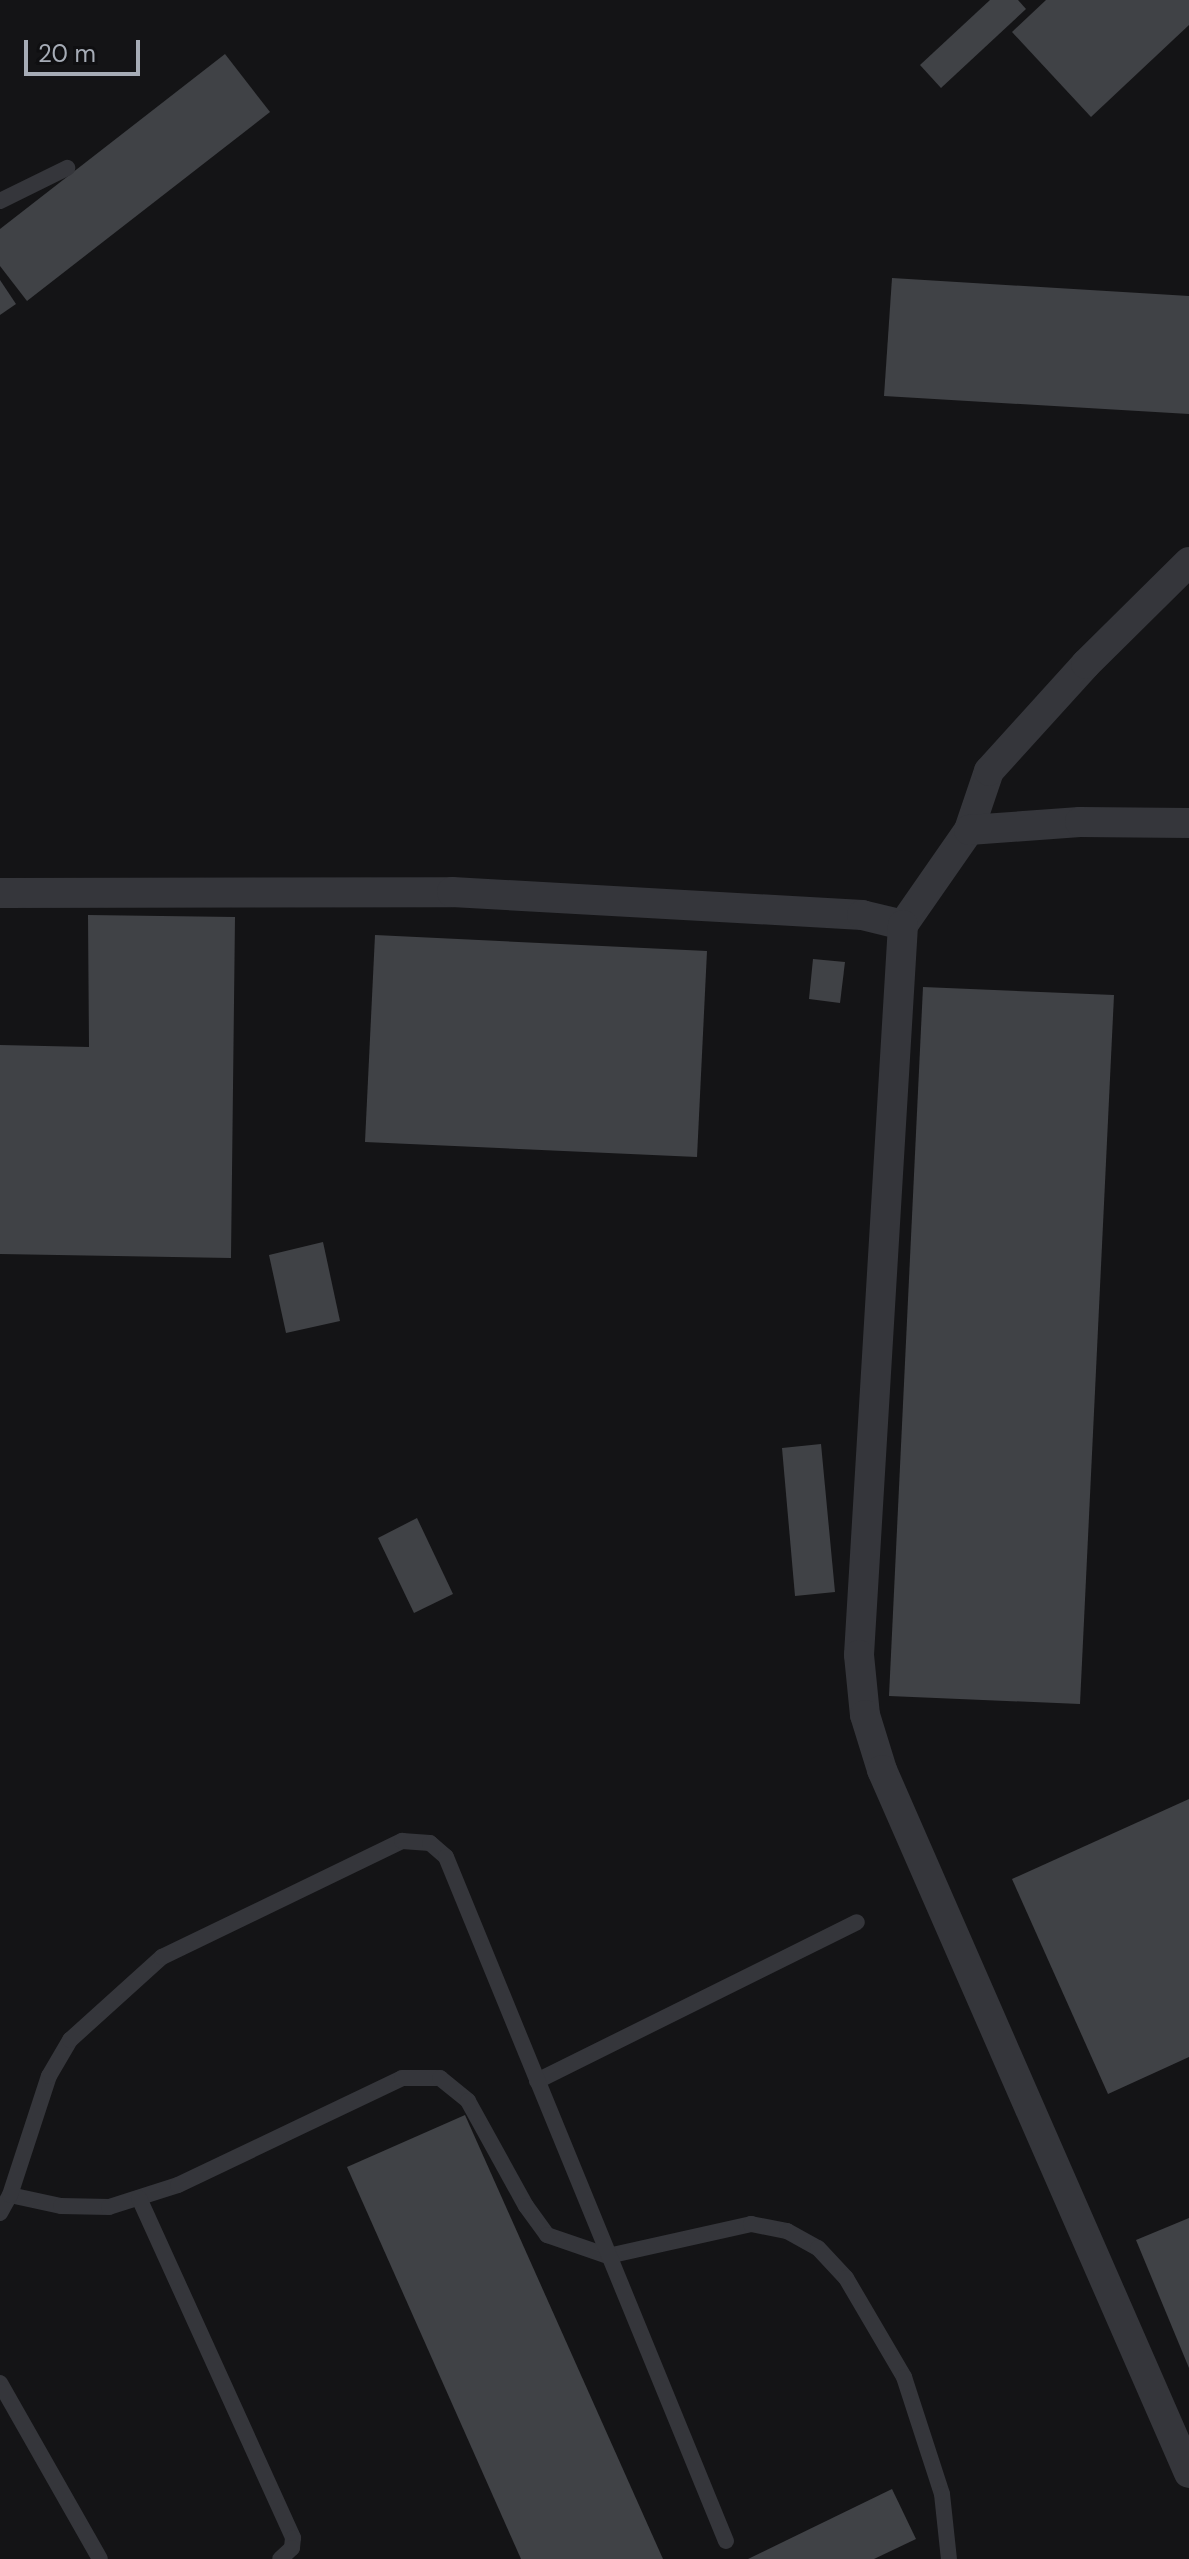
<!DOCTYPE html>
<style>
body{margin:0}
#map{position:relative;width:1189px;height:2559px;overflow:hidden;background:#141416;font-family:"DM Sans",sans-serif}
div>[style]{position:absolute}
.building>*{inset:0;background:#404246}
.service>*{height:16px;margin:-8px;padding:0 8px;transform-origin:8px;border-radius:8px;background:#35363b}
.minor>*{height:30px;margin:-15px;padding:0 15px;transform-origin:15px;border-radius:15px;background:#35363b}
span{translate:-50% -50%;white-space:nowrap;text-align:center;line-height:1.15;-webkit-text-stroke:7px #0f0f11;paint-order:stroke}
.scale{position:absolute;left:24px;top:40px;width:116px;height:36px;box-sizing:border-box;border:4px solid #a6acb6;border-top:0;padding-left:10px;font-size:24px;line-height:28px;white-space:nowrap;color:#a6acb6;-webkit-text-stroke:6px #0f0f11;paint-order:stroke}
</style>
<div id="map">
<div class="building">
<div style="clip-path:polygon(990px 0,1018px 0,1026px 9px,941px 88px,920px 65px)"></div>
<div style="clip-path:polygon(1046px 0,1189px 0,1189px 25px,1091px 117px,1012px 32px)"></div>
<div style="clip-path:polygon(225px 54px,270px 112px,27px 301px,0 266px,0 229px)"></div>
<div style="clip-path:polygon(892px 278px,1189px 296px,1189px 414px,884px 396px)"></div>
<div style="clip-path:polygon(0 280px,16px 304px,0 315px)"></div>
<div style="clip-path:polygon(88px 915px,235px 917px,231px 1258px,0 1254px,0 1045px,89px 1047px)"></div>
<div style="clip-path:polygon(375px 935px,707px 951px,697px 1157px,365px 1142px)"></div>
<div style="clip-path:polygon(813px 959px,845px 962px,840px 1003px,809px 999px)"></div>
<div style="clip-path:polygon(923px 987px,1114px 995px,1080px 1704px,889px 1696px)"></div>
<div style="clip-path:polygon(323px 1242px,340px 1321px,286px 1333px,269px 1255px)"></div>
<div style="clip-path:polygon(821px 1444px,835px 1592px,795px 1596px,782px 1448px)"></div>
<div style="clip-path:polygon(417px 1518px,453px 1594px,414px 1613px,378px 1538px)"></div>
<div style="clip-path:polygon(1189px 1799px,1189px 2057px,1108px 2094px,1012px 1879px)"></div>
<div style="clip-path:polygon(465px 2115px,663px 2559px,521px 2559px,347px 2167px)"></div>
<div style="clip-path:polygon(1189px 2218px,1189px 2368px,1136px 2240px)"></div>
<div style="clip-path:polygon(892px 2489px,916px 2539px,874px 2559px,748px 2559px)"></div>
</div>
<div class="service">
<div style="left:0;top:201px;width:75px;rotate:-26.2deg"></div>
<div style="left:537px;top:2081px;width:357px;rotate:-26.4deg"></div>
<div style="left:10px;top:2195px;width:52px;rotate:12.2deg"></div>
<div style="left:61px;top:2206px;width:48px;rotate:1.2deg"></div>
<div style="left:109px;top:2207px;width:72px;rotate:-17.7deg"></div>
<div style="left:178px;top:2185px;width:248px;rotate:-25.5deg"></div>
<div style="left:402px;top:2078px;width:38px"></div>
<div style="left:440px;top:2078px;width:36px;rotate:39deg"></div>
<div style="left:468px;top:2101px;width:120px;rotate:61.1deg"></div>
<div style="left:526px;top:2206px;width:36px;rotate:54deg"></div>
<div style="left:547px;top:2235px;width:65px;rotate:19deg"></div>
<div style="left:608px;top:2256px;width:147px;rotate:-12.6deg"></div>
<div style="left:751px;top:2224px;width:37px;rotate:11deg"></div>
<div style="left:787px;top:2231px;width:35px;rotate:29deg"></div>
<div style="left:818px;top:2248px;width:41px;rotate:47deg"></div>
<div style="left:846px;top:2278px;width:115px;rotate:59.6deg"></div>
<div style="left:904px;top:2377px;width:123px;rotate:72deg"></div>
<div style="left:942px;top:2494px;width:65px;rotate:83.9deg"></div>
<div style="left:139px;top:2198px;width:373px;rotate:65.6deg"></div>
<div style="left:293px;top:2538px;width:10px;rotate:96deg"></div>
<div style="left:292px;top:2548px;width:16px;rotate:137deg"></div>
<div style="left:0;top:2213px;width:21px;rotate:-61deg"></div>
<div style="left:10px;top:2195px;width:125px;rotate:-71.9deg"></div>
<div style="left:49px;top:2076px;width:42px;rotate:-59.7deg"></div>
<div style="left:70px;top:2040px;width:124px;rotate:-42.1deg"></div>
<div style="left:162px;top:1957px;width:267px;rotate:-25.8deg"></div>
<div style="left:402px;top:1841px;width:28px;rotate:4deg"></div>
<div style="left:430px;top:1843px;width:21px;rotate:41deg"></div>
<div style="left:446px;top:1857px;width:739px;rotate:67.74deg"></div>
<div style="left:0;top:2383px;width:202px;rotate:60.4deg"></div>
</div>
<div class="minor">
<div style="left:969px;top:830px;width:62px;rotate:-71.3deg"></div>
<div style="left:989px;top:771px;width:144px;rotate:-47.8deg"></div>
<div style="left:1086px;top:664px;width:145px;rotate:-44.7deg"></div>
<div style="left:0;top:893px;width:452px;rotate:-0.1deg"></div>
<div style="left:452px;top:892px;width:411px;rotate:3.2deg"></div>
<div style="left:862px;top:915px;width:42px;rotate:13.7deg"></div>
<div style="left:903px;top:925px;width:116px;rotate:-55.2deg"></div>
<div style="left:969px;top:830px;width:111px;rotate:-4.1deg"></div>
<div style="left:1080px;top:822px;width:109px;rotate:0.5deg"></div>
<div style="left:903px;top:925px;width:731px;rotate:93.45deg"></div>
<div style="left:859px;top:1655px;width:60px;rotate:84.3deg"></div>
<div style="left:865px;top:1715px;width:58px;rotate:72.8deg"></div>
<div style="left:882px;top:1770px;width:767px;rotate:66.41deg"></div>
</div>
<div class="scale">20 m</div>
</div>
